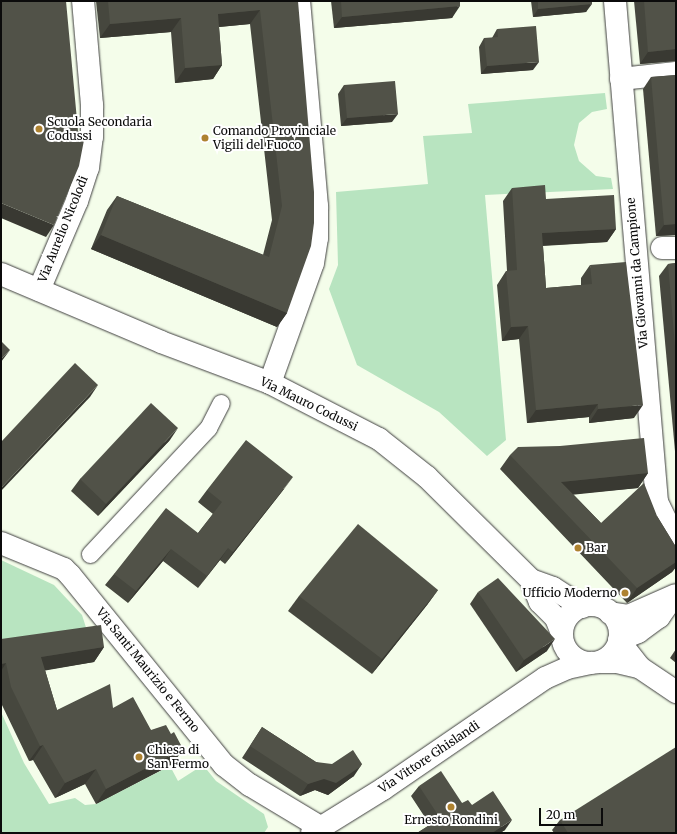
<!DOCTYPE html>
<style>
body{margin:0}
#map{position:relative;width:677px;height:834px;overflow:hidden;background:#f4fdea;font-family:Merriweather,serif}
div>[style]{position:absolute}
.green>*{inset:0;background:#b8e4c0}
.roads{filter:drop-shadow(0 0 1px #3e3e3e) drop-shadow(0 0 1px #3e3e3e)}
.pedestrian>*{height:17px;margin:-8.5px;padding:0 8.5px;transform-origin:8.5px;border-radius:8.5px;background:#fff}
.minor>*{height:22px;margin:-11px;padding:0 11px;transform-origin:11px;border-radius:11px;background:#fff}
.tertiary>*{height:22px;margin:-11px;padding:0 11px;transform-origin:11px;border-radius:11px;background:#fff}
.tertiary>.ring{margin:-11px;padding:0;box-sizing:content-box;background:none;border:22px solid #fff;border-radius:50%}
.wall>*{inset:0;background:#46473e}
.shaded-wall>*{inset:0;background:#393932}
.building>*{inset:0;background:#515248}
.dots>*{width:11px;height:11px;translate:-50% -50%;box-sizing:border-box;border:2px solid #fff;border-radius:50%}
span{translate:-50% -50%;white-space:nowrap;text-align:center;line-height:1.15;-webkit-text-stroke:4px #fff;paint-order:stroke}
.poi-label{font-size:12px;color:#0b0b0b}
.left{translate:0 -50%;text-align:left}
.right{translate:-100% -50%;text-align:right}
.street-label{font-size:12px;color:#0b0b0b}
.frame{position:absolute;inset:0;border:2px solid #0b0b0b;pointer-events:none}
.scale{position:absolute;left:539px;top:808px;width:64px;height:18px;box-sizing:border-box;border:2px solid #0b0b0b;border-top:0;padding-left:5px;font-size:12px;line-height:14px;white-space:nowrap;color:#0b0b0b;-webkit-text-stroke:3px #fff;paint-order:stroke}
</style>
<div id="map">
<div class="green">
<div style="clip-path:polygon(605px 93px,607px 109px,592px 112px,579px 123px,574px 145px,579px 161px,596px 176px,611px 178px,613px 189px,485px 195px,506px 440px,487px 456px,439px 412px,357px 365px,329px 289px,338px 265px,336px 192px,428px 184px,423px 136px,472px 133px,468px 104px)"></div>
<div style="clip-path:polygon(1px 560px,54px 585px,82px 615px,90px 640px,1px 653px)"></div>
<div style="clip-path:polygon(1px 712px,24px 763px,49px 804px,75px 798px,85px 805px,96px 804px,170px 766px,178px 781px,203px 765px,216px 781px,264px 814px,268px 827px,264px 833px,1px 833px)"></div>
</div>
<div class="roads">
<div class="pedestrian">
<div style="left:90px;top:554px;width:173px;rotate:-46.9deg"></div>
<div style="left:208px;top:428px;width:28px;rotate:-63deg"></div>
</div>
<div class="minor">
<div style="left:615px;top:1px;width:503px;rotate:85.21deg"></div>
<div style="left:657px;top:502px;width:43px;rotate:64deg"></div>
<div style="left:621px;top:79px;width:55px;rotate:-6.2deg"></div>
<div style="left:662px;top:248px;width:14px"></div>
<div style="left:1px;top:274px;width:174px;rotate:23deg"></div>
<div style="left:161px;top:342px;width:116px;rotate:20.6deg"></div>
<div style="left:270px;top:383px;width:123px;rotate:27.2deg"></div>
<div style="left:379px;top:439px;width:61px;rotate:38.4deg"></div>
<div style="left:427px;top:477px;width:146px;rotate:44.7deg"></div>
<div style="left:531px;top:580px;width:24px;rotate:68deg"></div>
<div style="left:540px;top:602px;width:23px;rotate:45deg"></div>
<div style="left:556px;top:618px;width:17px;rotate:69deg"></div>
<div style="left:39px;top:290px;width:97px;rotate:-66.9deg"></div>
<div style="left:77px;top:201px;width:35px;rotate:-72deg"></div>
<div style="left:88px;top:168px;width:31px;rotate:-83deg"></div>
<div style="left:92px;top:137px;width:32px;rotate:-90deg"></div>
<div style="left:92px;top:105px;width:104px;rotate:-94.9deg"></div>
<div style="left:270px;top:383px;width:127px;rotate:-70.3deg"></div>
<div style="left:313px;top:263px;width:25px;rotate:-81deg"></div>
<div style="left:317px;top:238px;width:32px;rotate:-90deg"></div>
<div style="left:317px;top:206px;width:206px;rotate:-95deg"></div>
<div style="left:1px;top:543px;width:68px;rotate:22.4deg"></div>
<div style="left:64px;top:569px;width:8px;rotate:45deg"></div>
<div style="left:70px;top:575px;width:245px;rotate:51deg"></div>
<div style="left:224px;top:765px;width:33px;rotate:38deg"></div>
<div style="left:250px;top:785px;width:82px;rotate:31deg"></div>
<div style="left:531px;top:580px;width:23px;rotate:20deg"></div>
<div style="left:553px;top:588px;width:35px;rotate:33deg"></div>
<div style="left:619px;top:641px;width:33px;rotate:52deg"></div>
<div style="left:639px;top:667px;width:45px;rotate:34deg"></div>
<div style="left:601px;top:662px;width:16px"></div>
<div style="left:617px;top:662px;width:23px;rotate:13deg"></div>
</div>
<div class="tertiary">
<div class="ring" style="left:562px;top:605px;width:36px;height:36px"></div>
<div style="left:610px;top:613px;width:18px;rotate:9deg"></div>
<div style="left:628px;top:616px;width:52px;rotate:-23.6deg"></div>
<div style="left:619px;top:640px;width:21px;rotate:-23deg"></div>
<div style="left:638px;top:632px;width:26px;rotate:-36deg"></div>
<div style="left:659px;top:617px;width:21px;rotate:-55deg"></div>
<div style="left:312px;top:833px;width:84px;rotate:-31.8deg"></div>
<div style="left:383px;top:789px;width:196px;rotate:-34.4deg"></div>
<div style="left:545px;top:678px;width:24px;rotate:-24deg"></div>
<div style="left:567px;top:668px;width:25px;rotate:-12deg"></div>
</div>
</div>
<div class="wall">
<div style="clip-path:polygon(96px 1px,298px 1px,287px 313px,277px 327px,91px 249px,107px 210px,117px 196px,263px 255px,272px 220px,250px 24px,219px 27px,222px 65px,213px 79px,175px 83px,171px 32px,100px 38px)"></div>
<div style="clip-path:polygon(331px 1px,460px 1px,452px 18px,334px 28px)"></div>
<div style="clip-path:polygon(531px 1px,592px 1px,586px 12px,533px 17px)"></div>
<div style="clip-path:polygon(634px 1px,676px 1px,675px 61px,640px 64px)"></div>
<div style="clip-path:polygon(497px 29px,533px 70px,481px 74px,479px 47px,484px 38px,492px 38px)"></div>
<div style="clip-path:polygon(676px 75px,676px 235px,656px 236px,643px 89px,651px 77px)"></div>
<div style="clip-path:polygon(344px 85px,392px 122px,341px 126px,338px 94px)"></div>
<div style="clip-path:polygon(512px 188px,546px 199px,616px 229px,607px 242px,543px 246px,546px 288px,581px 285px,581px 278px,590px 265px,634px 418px,589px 423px,589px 417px,527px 423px,519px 339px,502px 341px,497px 285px,506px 271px,507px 271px,503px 201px)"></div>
<div style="clip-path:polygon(676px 263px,676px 462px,659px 276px,668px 264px)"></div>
<div style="clip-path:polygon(170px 440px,98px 516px,71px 491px,80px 479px)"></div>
<div style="clip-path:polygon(510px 455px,648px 473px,638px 488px,573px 494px,601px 523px,657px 516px,676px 547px,676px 567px,672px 572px,627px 603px,500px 469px)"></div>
<div style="clip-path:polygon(284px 489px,225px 564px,220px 560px,198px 588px,163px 561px,128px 603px,105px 585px,114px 574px,198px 533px,213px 514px,198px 502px,207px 490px)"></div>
<div style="clip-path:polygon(438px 590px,427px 605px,372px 674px,288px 611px,299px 596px)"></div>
<div style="clip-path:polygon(478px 592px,547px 651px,516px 672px,470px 604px)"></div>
<div style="clip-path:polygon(1px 639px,104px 647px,94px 662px,45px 670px,57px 710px,113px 708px,151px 730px,173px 764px,96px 804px,85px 784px,55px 798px,33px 760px,29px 761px,1px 703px)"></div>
<div style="clip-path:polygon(676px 649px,676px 663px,670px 658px)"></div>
<div style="clip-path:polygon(262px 727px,316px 762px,354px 776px,351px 778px,328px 795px,315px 790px,300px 796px,242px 758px)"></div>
<div style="clip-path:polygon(419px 786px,462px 803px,472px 805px,505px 830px,500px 833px,417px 833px,430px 825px,411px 796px)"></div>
<div style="clip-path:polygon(560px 820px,676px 833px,554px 833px,552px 830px)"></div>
</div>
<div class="shaded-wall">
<div style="clip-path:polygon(592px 4px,586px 12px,533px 17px,538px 9px)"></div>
<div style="clip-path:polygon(460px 6px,452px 18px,334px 28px,342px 17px)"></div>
<div style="clip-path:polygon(260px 10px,250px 24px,208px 28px,218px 14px)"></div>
<div style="clip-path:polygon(181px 18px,171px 32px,100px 38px,110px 24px)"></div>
<div style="clip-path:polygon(676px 49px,676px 61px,675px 61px,640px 64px,648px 52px)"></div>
<div style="clip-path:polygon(539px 62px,533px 70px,481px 74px,487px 66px)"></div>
<div style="clip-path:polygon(222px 65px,213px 79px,175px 83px,185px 68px)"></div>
<div style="clip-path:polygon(398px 114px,392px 122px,341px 126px,347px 118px)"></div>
<div style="clip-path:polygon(1px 203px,54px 225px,46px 237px,1px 218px)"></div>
<div style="clip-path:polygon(676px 224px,676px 235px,656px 236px,664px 225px)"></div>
<div style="clip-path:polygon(616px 229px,607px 242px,533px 246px,542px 233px)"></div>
<div style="clip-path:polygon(101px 235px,287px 313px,277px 327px,91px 249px)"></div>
<div style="clip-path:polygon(528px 326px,519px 339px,502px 341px,511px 327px)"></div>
<div style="clip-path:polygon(10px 350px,1px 362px,1px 359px)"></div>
<div style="clip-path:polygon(98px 385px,90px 397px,1px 491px,1px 488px)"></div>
<div style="clip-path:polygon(598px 404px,589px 417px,527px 423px,536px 410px)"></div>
<div style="clip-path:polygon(643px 405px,634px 418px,589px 423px,598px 409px)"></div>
<div style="clip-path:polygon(178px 428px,170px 440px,98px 516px,106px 504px)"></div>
<div style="clip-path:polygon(648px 473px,638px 488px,551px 497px,561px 482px)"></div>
<div style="clip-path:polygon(293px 477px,284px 489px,225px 564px,233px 552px)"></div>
<div style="clip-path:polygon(228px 548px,220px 560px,198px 588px)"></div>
<div style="clip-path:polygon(171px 549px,163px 561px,128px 603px,136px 591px)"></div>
<div style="clip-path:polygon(676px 562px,676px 567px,672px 572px,627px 603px,637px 588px)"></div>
<div style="clip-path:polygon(438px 590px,427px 605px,372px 674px,382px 659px)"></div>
<div style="clip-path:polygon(555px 639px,547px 651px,516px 672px,524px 660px)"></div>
<div style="clip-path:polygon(104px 647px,94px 662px,31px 673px,41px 657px)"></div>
<div style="clip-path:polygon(6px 663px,1px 671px,1px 664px)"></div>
<div style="clip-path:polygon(43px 745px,33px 760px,29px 761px,40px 746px)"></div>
<div style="clip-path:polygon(183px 749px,173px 764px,96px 804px,106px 789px)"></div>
<div style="clip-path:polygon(362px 764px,354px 776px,351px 778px,328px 795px,315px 790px,300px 796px,308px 784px)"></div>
<div style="clip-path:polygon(96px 769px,85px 784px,55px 798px,65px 783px)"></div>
<div style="clip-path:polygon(512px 820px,505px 830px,500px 833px,492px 833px)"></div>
</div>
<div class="building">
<div style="clip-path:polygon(1px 1px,66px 1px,78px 131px,85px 135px,79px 166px,54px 225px,1px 203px)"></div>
<div style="clip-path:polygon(108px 1px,298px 1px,314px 192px,314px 223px,311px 246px,287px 313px,101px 235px,117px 196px,269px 257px,282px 206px,260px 10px,218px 14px,222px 65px,185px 68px,181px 18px,110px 24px)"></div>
<div style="clip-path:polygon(341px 1px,460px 1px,460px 6px,342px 17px)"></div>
<div style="clip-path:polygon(538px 1px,592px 1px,592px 4px,538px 9px)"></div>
<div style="clip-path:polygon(644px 1px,676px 1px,676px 49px,648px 52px)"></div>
<div style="clip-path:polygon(536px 26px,539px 62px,487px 66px,484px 38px,498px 37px,497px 29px)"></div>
<div style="clip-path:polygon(676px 75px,676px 224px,664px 225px,651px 77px)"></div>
<div style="clip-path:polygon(395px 81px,398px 114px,347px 118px,344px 85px)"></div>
<div style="clip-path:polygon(545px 185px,546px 199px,614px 195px,616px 229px,542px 233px,546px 288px,592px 284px,590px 265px,626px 262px,643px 405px,598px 409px,598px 404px,536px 410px,528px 326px,511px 327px,506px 271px,517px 270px,512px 188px)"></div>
<div style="clip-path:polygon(676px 263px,676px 358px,668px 264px)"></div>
<div style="clip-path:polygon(1px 341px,10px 350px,1px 359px)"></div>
<div style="clip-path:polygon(75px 363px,98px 385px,1px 488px,1px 442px)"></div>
<div style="clip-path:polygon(151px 403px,178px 428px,106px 504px,80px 479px)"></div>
<div style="clip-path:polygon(644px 438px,648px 473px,561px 482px,601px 523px,644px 483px,657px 516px,676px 547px,676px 562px,637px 588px,510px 455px,518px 447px,560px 446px)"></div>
<div style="clip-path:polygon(246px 440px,293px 477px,233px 552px,228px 548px,207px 576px,171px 549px,136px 591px,114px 574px,166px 508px,198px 533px,222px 502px,207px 490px)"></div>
<div style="clip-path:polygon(358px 524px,438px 590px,382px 659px,299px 596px)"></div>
<div style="clip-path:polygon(498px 578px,555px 639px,524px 660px,478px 592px)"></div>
<div style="clip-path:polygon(101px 625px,104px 647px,41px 657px,57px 710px,110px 684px,113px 708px,133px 697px,151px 730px,166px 725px,171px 734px,174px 732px,183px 749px,106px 789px,96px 769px,65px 783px,43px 745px,40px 746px,11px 687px,6px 663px,1px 664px,1px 639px)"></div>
<div style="clip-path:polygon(262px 727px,316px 762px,332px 764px,353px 750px,362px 764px,360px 767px,336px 783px,324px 779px,308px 784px,250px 746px)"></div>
<div style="clip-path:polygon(676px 747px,676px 833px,568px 833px,560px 820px)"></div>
<div style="clip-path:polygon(441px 771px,462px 803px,468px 800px,472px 805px,493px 791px,512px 820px,492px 833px,417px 833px,440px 818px,419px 786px)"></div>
</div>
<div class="dots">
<div style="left:39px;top:129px;background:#ae8230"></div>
<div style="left:205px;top:138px;background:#ae8230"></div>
<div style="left:578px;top:548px;background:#ae8230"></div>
<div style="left:625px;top:593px;background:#ae8230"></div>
<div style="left:139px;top:757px;background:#ae8230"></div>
<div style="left:451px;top:807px;background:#ae8230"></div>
</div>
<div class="poi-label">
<span class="left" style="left:47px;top:129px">Scuola Secondaria<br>Codussi</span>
<span class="left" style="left:213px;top:138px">Comando Provinciale<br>Vigili del Fuoco</span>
<span class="left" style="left:586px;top:548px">Bar</span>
<span class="right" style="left:617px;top:593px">Ufficio Moderno</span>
<span class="left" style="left:147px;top:757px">Chiesa di<br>San Fermo</span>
<span style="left:451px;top:820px">Ernesto Rondini</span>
</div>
<div class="street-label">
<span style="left:63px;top:229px;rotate:-68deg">Via Aurelio Nicolodi</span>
<span style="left:637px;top:273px;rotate:-95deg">Via Giovanni da Campione</span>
<span style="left:309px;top:404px;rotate:26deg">Via Mauro Codussi</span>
<span style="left:148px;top:670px;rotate:51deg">Via Santi Maurizio e Fermo</span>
<span style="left:429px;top:757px;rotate:-34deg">Via Vittore Ghislandi</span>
</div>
<div class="frame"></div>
<div class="scale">20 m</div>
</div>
